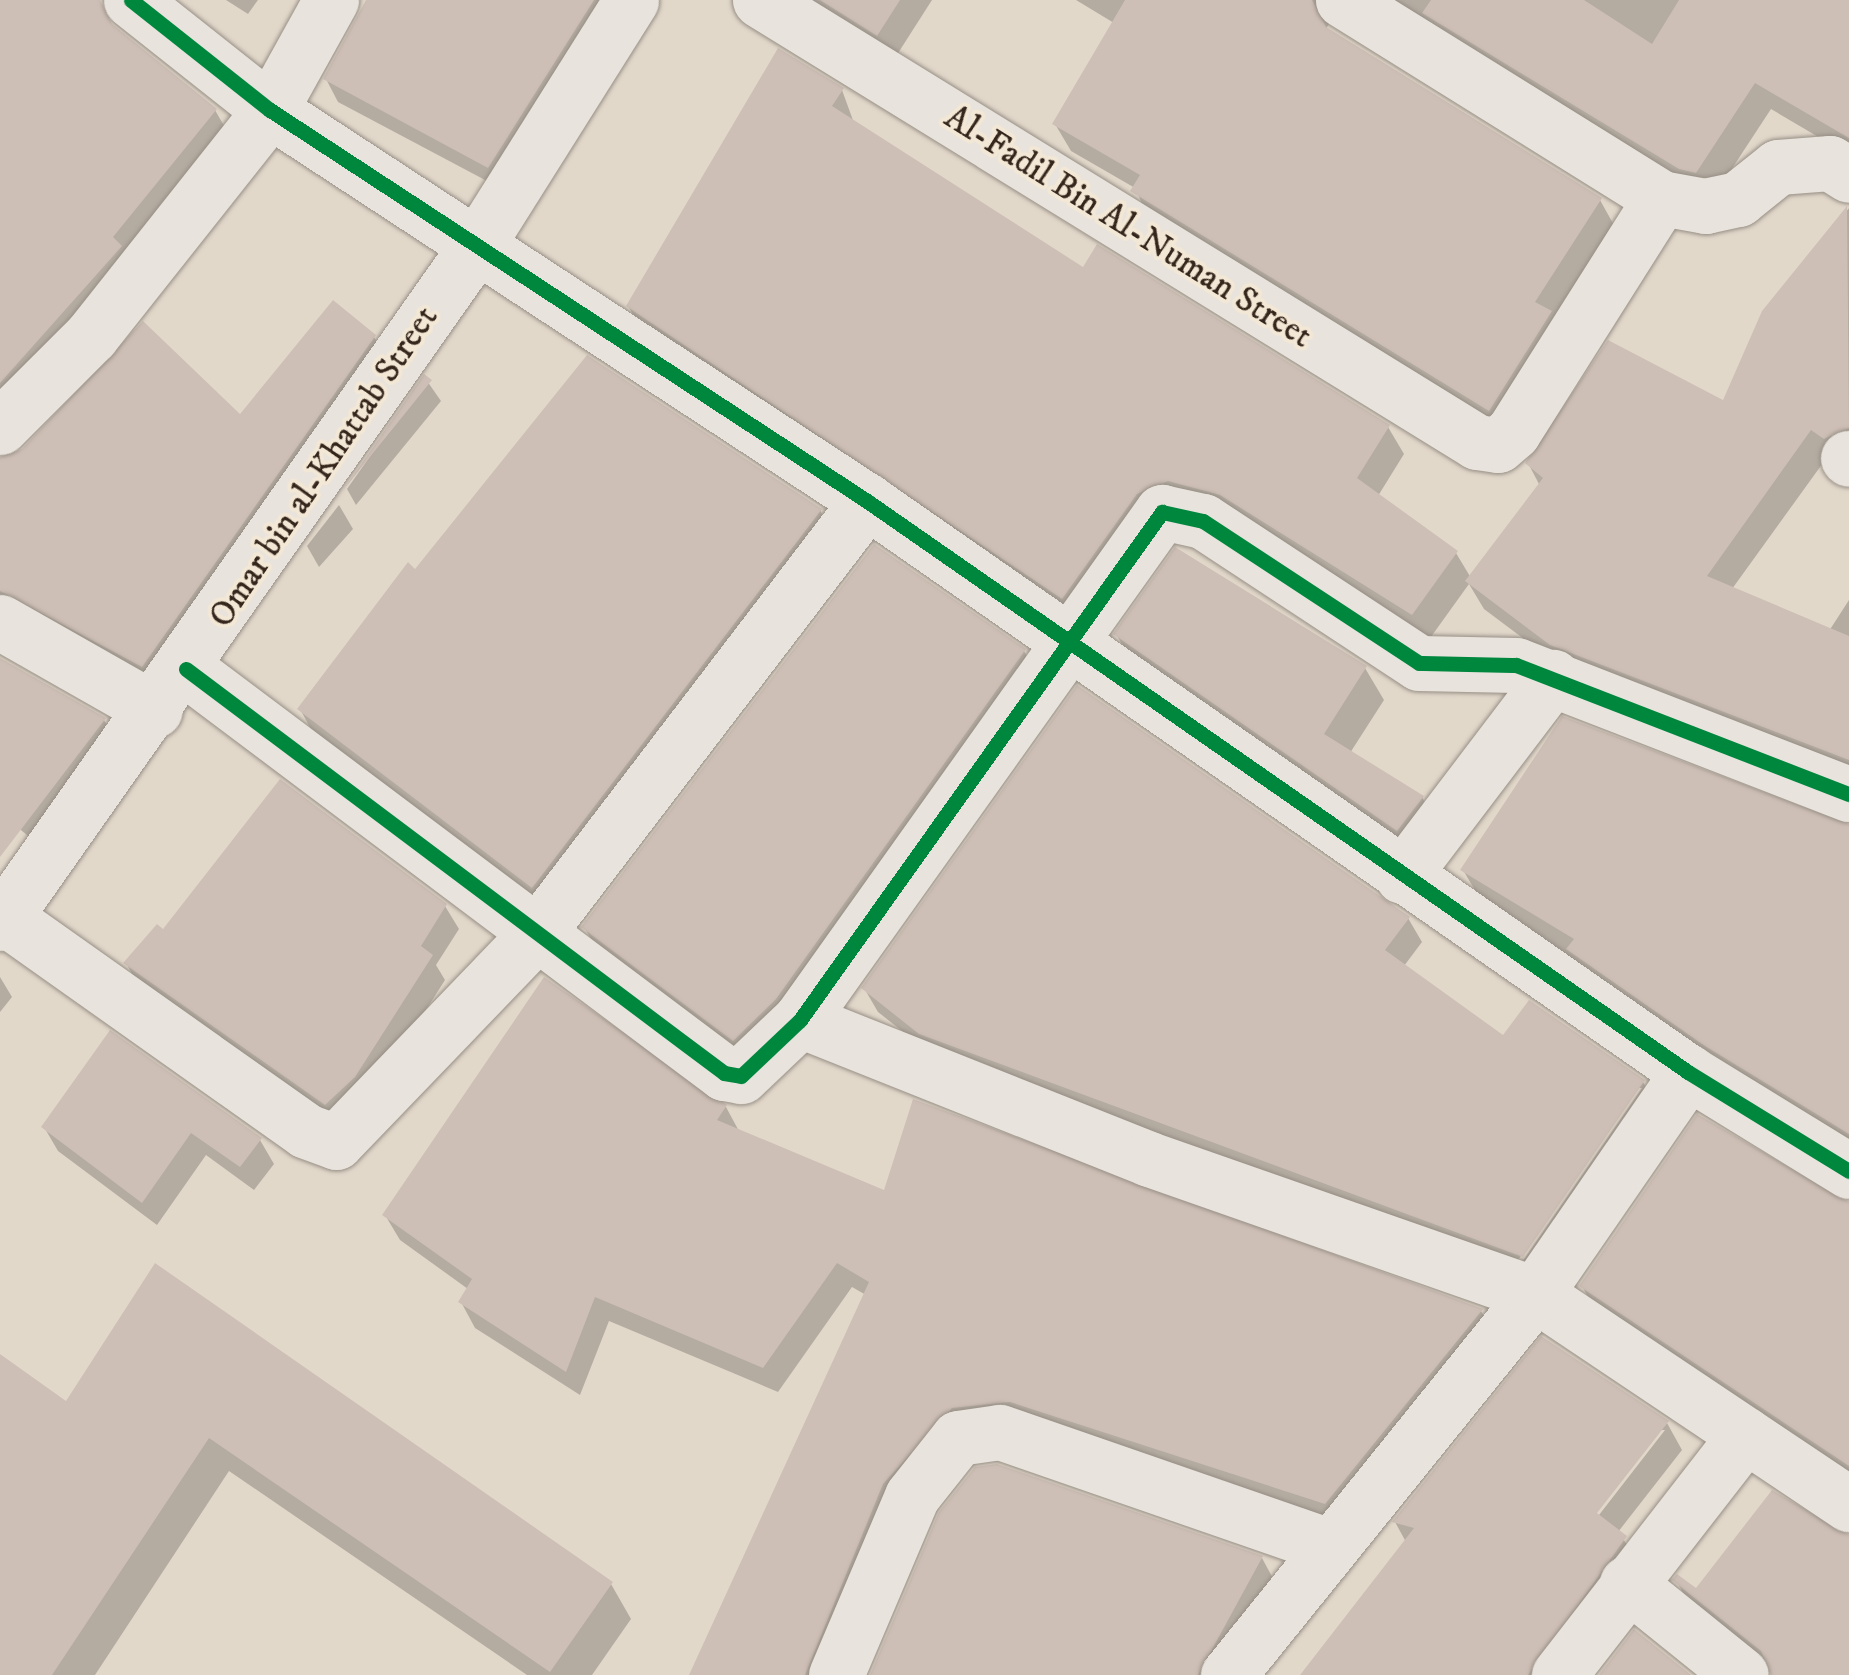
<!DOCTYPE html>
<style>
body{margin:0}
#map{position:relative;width:1849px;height:1675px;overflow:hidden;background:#e2d8ca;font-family:"IM FELL DW Pica",serif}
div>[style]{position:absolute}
.shadow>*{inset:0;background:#0003}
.building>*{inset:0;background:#cebfb6}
.roads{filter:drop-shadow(0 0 2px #978f86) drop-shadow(0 0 2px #978f86)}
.street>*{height:55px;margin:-27.5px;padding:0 27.5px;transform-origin:27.5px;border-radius:27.5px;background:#e8e3dc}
.cycleway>*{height:15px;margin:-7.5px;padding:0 7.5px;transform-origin:7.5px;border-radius:7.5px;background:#00873e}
span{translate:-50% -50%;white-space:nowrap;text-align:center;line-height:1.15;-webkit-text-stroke:8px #f3e7d5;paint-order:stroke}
.street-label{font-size:35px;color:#35261c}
</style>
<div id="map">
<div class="shadow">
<div style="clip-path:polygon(0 0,78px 0,215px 110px,227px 131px,0 415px)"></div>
<div style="clip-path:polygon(226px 0,258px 0,248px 14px)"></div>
<div style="clip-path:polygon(370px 0,628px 0,502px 189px,338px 102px,326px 79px)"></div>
<div style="clip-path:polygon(810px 0,932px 0,893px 61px)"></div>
<div style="clip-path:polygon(1076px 0,1343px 0,1326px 29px,1600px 200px,1615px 227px,1504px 438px,1149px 219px,1135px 188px,1071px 151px,1055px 124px,1114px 23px)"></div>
<div style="clip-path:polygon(1377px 0,1849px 0,1849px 155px,1771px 109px,1712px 199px)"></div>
<div style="clip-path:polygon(842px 90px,854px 123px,1084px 270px,1388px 427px,1404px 454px,1378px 496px,1456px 553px,1471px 578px,1540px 486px,1528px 463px,1724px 403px,1765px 312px,1849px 208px,1849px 463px,1828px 456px,1732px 589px,1829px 631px,1849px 600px,1849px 781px,1568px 672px,1484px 609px,1469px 584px,1428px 641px,1167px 509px,1078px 624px,644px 333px,628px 306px)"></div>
<div style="clip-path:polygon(374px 337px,386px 357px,154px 686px,0 618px,0 458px,241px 417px)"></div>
<div style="clip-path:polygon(425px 378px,441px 401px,356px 505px,347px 489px)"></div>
<div style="clip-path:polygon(339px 505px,353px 529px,319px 567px,307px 546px)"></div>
<div style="clip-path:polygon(820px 510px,833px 534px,546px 910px,313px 733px,300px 709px,415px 572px)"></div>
<div style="clip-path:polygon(1116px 634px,1365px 668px,1384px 700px,1350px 753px,1422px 797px,1440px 829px,1416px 862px,1135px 666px)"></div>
<div style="clip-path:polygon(1024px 651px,1039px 678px,749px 1066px,600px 954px,584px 927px)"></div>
<div style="clip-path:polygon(0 661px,104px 720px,116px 740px,38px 844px,0 813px)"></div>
<div style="clip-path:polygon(1463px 870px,1849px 870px,1849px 1152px,1479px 897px)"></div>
<div style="clip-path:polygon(445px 906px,459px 929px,436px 965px,445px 980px,368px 1101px,335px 1125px,139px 986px,126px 963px,163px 933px)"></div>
<div style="clip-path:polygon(evenodd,1408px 918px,1422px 942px,1404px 966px,1504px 1039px,1643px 1082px,1657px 1106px,1537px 1279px,935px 1057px,878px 1012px,864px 988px,1408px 918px,1636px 1088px,1642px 1088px,1518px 1268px,1514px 1266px,1636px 1088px)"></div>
<div style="clip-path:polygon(0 977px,12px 997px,0 1012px)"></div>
<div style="clip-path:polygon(545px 981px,726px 1107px,740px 1133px,885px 1193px,1481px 1311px,1496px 1336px,1340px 1529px,949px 1443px,827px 1675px,692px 1675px,866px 1295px,852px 1287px,778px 1392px,609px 1321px,580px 1395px,475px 1328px,461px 1302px,468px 1289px,400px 1240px,385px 1215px)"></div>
<div style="clip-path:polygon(111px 1034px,260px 1140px,274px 1164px,254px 1190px,206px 1155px,157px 1225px,58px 1151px,44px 1127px)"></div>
<div style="clip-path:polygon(1849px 1204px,1849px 1486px,1597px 1313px,1582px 1286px)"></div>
<div style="clip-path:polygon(156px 1266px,611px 1584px,631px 1619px,592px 1675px,527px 1675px,229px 1471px,95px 1675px,0 1675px,0 1357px,67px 1404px)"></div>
<div style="clip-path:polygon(evenodd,1667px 1423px,1682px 1450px,1618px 1532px,1641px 1564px,1555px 1675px,1304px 1675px,1406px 1542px,1395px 1522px,1667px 1423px,1658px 1430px,1665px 1430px,1592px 1524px,1588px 1521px,1658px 1430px)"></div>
<div style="clip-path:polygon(1849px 1537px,1849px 1675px,1773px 1675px,1691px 1607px,1676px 1580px,1697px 1592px)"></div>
<div style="clip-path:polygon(1262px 1558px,1276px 1584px,1226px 1675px,873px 1675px)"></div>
</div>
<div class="building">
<div style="clip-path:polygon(0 0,100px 0,112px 24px,217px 109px,113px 237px,122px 246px,0 383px)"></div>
<div style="clip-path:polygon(366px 0,594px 0,488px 168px,323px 79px)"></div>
<div style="clip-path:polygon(820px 0,900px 0,877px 36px)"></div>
<div style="clip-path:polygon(1125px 0,1312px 0,1326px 27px,1602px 198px,1535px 302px,1552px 311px,1489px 411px,1130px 191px,1140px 175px,1052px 124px)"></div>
<div style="clip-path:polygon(1431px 0,1584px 0,1652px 44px,1679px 0,1849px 0,1849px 138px,1755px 83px,1696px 173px,1679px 169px,1422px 13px)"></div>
<div style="clip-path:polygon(778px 48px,844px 88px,832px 106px,1083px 267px,1097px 244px,1390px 425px,1357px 478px,1458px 551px,1412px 615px,1220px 495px,1168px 481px,1137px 494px,1062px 599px,626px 306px)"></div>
<div style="clip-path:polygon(1847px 206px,1849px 428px,1824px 439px,1811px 430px,1707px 576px,1849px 636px,1849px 760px,1550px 645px,1465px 581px,1543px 478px,1525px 463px,1608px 340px,1723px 400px,1762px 311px)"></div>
<div style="clip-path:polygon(333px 300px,376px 335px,142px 667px,0 591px,0 457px,22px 449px,143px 321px,240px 414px)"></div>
<div style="clip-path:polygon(587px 355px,822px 509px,532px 888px,297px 709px,408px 562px,415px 569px)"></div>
<div style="clip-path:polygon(424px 374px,432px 380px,344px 489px)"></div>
<div style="clip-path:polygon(874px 544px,1026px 649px,776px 999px,733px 1041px,581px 927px)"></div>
<div style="clip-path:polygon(1175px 547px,1367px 666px,1324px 734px,1424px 796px,1397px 831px,1113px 634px)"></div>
<div style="clip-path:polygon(0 658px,106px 718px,0 857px)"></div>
<div style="clip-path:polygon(1077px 685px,1410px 917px,1385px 950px,1503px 1035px,1529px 1000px,1645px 1080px,1523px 1257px,919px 1034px,861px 988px)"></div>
<div style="clip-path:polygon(1562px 716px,1849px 824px,1849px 1134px,1705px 1046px,1566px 949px,1574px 939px,1460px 870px)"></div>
<div style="clip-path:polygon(280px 779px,447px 904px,421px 946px,433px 955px,355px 1077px,325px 1105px,123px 963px,157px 924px,163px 929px)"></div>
<div style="clip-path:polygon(544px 977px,727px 1105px,717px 1120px,884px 1190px,913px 1099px,1483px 1309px,1325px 1504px,1010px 1402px,952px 1408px,883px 1484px,805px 1675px,689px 1675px,869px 1282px,837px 1263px,763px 1368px,595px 1297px,566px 1372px,458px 1302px,472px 1279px,382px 1215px)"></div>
<div style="clip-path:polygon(110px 1030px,262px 1138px,240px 1167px,191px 1133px,142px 1203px,41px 1127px)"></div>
<div style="clip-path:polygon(1697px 1114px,1849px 1202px,1849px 1466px,1579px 1286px)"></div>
<div style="clip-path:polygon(155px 1263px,613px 1582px,550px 1672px,209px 1438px,52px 1675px,0 1675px,0 1354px,66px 1401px)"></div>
<div style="clip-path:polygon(1541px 1336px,1669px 1421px,1597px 1513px,1627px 1536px,1528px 1675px,1300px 1675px,1414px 1528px,1392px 1522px)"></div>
<div style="clip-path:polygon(997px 1464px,1263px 1556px,1198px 1675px,870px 1675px,939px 1512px,975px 1467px)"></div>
<div style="clip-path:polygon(1772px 1490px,1849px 1535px,1849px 1675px,1771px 1675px,1761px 1651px,1672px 1580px,1677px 1574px,1696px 1588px)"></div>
<div style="clip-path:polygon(1634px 1629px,1691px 1675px,1599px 1675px)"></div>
</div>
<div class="roads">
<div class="street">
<div style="left:131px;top:0;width:177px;rotate:38.4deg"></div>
<div style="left:270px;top:110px;width:714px;rotate:33.22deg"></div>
<div style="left:867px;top:501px;width:1000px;rotate:34.82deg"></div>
<div style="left:1688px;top:1072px;width:189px;rotate:31.6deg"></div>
<div style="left:760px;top:0;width:842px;rotate:31.65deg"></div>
<div style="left:1477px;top:442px;width:21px;rotate:8deg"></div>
<div style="left:1498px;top:445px;width:20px;rotate:-41deg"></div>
<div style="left:1513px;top:432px;width:277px;rotate:-57.7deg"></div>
<div style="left:1343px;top:0;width:375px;rotate:31.9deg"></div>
<div style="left:1661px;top:198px;width:45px;rotate:10.3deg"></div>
<div style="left:1705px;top:206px;width:34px;rotate:-12deg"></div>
<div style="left:1738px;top:199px;width:51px;rotate:-38.7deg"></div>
<div style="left:1778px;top:167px;width:52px;rotate:-4.4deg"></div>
<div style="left:1830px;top:163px;width:22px;rotate:32deg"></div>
<div style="left:0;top:427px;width:129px;rotate:-45deg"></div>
<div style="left:91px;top:336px;width:288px;rotate:-51.6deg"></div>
<div style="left:270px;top:110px;width:126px;rotate:-61deg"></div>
<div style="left:1848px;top:458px;width:1px;rotate:45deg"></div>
<div style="left:0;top:622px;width:178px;rotate:29.6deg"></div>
<div style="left:186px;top:669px;width:673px;rotate:36.9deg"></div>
<div style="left:724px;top:1073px;width:17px;rotate:10deg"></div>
<div style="left:741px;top:1076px;width:81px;rotate:-43.5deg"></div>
<div style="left:800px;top:1020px;width:624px;rotate:-54.53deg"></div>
<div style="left:1162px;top:512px;width:42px;rotate:12.4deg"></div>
<div style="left:1203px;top:521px;width:258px;rotate:33.3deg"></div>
<div style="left:1419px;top:663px;width:97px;rotate:1.2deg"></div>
<div style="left:1516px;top:665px;width:357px;rotate:21.2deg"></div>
<div style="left:1402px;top:876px;width:250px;rotate:-52.8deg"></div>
<div style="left:4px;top:917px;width:370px;rotate:35.3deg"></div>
<div style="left:306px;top:1131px;width:32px;rotate:20deg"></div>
<div style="left:336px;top:1142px;width:290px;rotate:-46.1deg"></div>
<div style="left:537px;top:933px;width:544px;rotate:-52.62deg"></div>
<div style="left:0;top:923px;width:829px;rotate:-54.87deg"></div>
<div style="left:477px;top:245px;width:289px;rotate:-57.8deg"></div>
<div style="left:800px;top:1020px;width:376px;rotate:21.7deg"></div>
<div style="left:1149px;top:1159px;width:409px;rotate:19.3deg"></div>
<div style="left:1535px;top:1294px;width:378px;rotate:33.8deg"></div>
<div style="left:1627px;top:1583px;width:146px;rotate:38.9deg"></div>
<div style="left:836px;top:1675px;width:194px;rotate:-67deg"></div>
<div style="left:912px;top:1496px;width:74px;rotate:-51.6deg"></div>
<div style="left:958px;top:1438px;width:42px;rotate:-8.1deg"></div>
<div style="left:1000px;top:1432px;width:349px;rotate:19.1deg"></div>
<div style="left:1228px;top:1675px;width:489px;rotate:-51.1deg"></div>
<div style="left:1535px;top:1294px;width:270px;rotate:-55.4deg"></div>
<div style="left:1559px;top:1675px;width:304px;rotate:-52.2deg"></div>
</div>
</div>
<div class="cycleway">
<div style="left:131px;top:0;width:177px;rotate:38.4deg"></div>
<div style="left:270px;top:110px;width:714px;rotate:33.22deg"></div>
<div style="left:867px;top:501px;width:1000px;rotate:34.82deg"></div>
<div style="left:1688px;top:1072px;width:189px;rotate:31.6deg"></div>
<div style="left:186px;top:669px;width:673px;rotate:36.9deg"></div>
<div style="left:724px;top:1073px;width:17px;rotate:10deg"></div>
<div style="left:741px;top:1076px;width:81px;rotate:-43.5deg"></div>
<div style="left:800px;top:1020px;width:624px;rotate:-54.53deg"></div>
<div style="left:1162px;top:512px;width:42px;rotate:12.4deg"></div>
<div style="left:1203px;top:521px;width:258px;rotate:33.3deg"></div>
<div style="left:1419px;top:663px;width:97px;rotate:1.2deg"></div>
<div style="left:1516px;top:665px;width:357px;rotate:21.2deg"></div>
</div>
<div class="street-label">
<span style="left:1128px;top:227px;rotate:32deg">Al-Fadil Bin Al-Numan Street</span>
<span style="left:324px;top:467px;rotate:-56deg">Omar bin al-Khattab Street</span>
</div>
</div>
